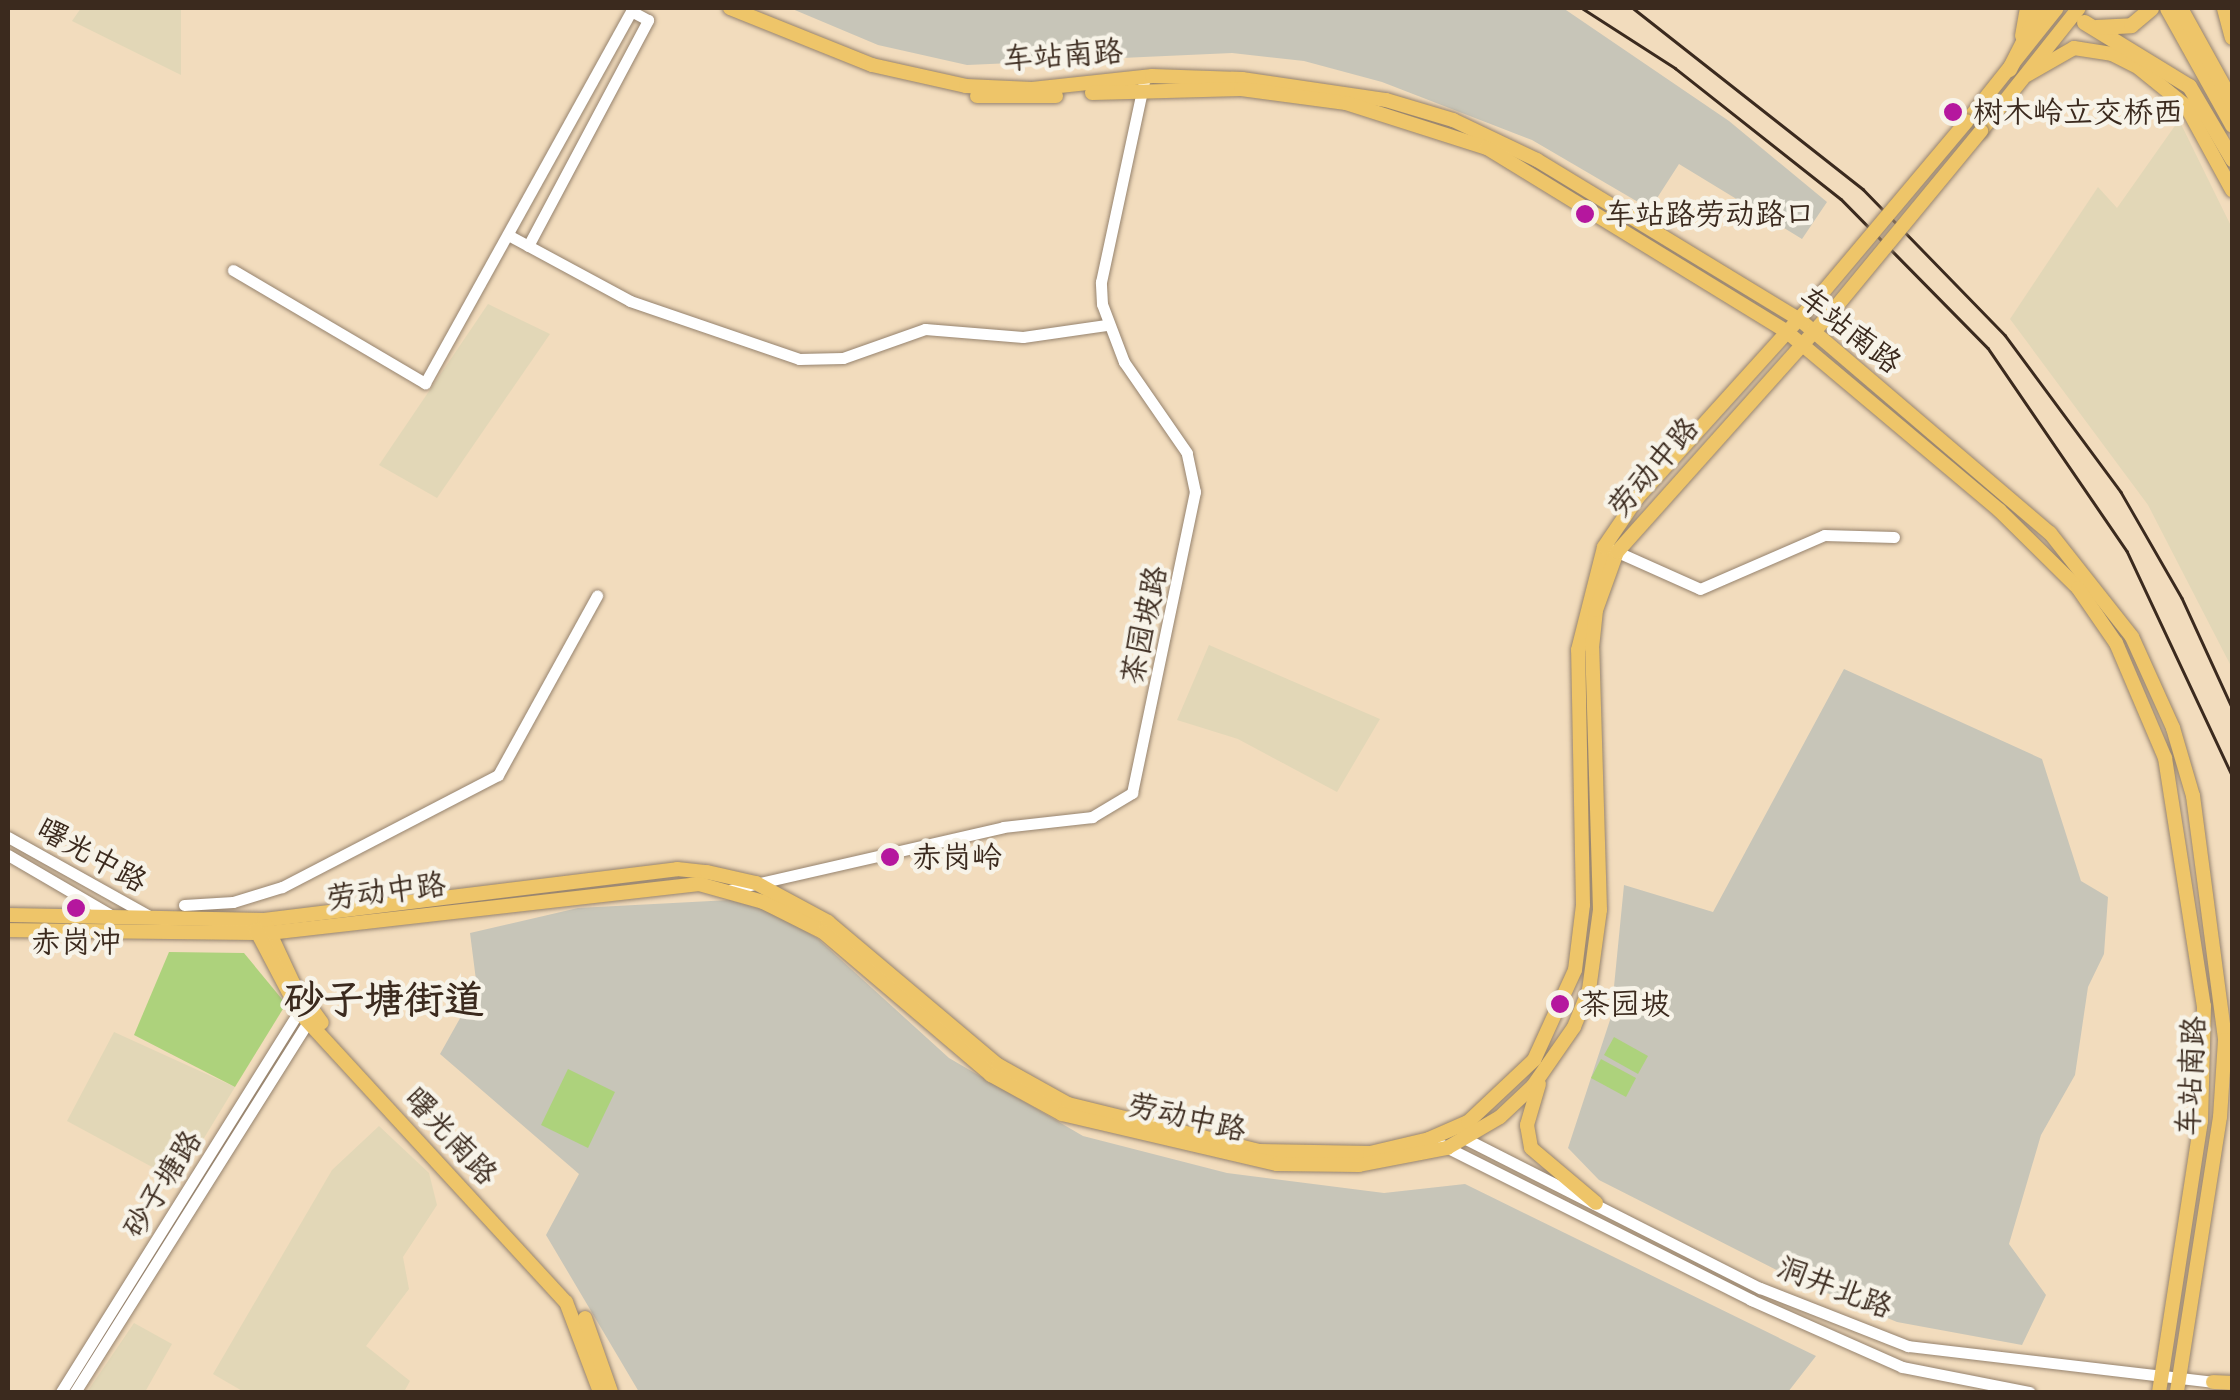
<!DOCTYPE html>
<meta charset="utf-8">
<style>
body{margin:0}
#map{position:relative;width:2240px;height:1400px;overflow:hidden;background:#f2dcbd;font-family:Sriracha,"LXGW WenKai TC",sans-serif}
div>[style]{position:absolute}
.built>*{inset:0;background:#e2d7b7}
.industrial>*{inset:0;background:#c7c5b8}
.green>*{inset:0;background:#add27c}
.roads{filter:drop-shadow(0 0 2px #96836e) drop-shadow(0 0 2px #96836e)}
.minor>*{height:11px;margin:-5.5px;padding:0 5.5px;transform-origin:5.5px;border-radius:5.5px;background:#fff}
.major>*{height:14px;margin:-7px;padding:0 7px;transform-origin:7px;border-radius:7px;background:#eec569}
.highway>*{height:15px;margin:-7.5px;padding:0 7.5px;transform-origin:7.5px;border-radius:7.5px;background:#eec569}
.rail>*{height:2.5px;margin:-1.25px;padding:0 1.25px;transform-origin:1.25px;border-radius:1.25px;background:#3b2a1e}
.bridges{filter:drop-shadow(0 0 2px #96836e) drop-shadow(0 0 2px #96836e)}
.major-bridge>*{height:14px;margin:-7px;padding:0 7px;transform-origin:7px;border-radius:7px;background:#eec569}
.dots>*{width:28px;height:28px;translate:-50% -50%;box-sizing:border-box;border:5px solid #f7f3e8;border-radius:50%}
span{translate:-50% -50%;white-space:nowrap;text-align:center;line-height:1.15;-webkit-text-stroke:9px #f7f3e8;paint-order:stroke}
.street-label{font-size:30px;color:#3b2a1e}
.poi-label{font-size:30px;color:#3b2a1e}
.left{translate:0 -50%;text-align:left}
.district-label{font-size:40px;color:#3b2a1e;font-weight:700}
.frame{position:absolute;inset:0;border:10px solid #3b2a1e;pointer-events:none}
</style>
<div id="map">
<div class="built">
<div style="clip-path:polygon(81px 8px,181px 8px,181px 75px,72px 21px)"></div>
<div style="clip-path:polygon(2179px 120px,2232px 228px,2232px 668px,2148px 505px,2010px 319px,2098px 187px,2117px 208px)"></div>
<div style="clip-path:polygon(488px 304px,550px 334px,437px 498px,379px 465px)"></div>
<div style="clip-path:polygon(1209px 645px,1380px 719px,1337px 792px,1238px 739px,1177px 720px)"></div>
<div style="clip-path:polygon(114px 1032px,235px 1087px,178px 1181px,67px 1121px)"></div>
<div style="clip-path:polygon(379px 1126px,429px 1173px,437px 1205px,403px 1257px,409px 1289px,366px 1346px,410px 1381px,404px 1392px,244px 1392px,213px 1374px,332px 1170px)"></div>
<div style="clip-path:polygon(134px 1323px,172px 1344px,145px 1392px,87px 1392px)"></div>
</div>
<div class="industrial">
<div style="clip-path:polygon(790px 8px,1563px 8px,1729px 121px,1827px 202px,1802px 239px,1679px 164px,1650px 209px,1532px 140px,1382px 82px,1304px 61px,1232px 53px,967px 65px,878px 45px)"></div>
<div style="clip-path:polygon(1844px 669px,2042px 759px,2081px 881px,2108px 897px,2104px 954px,2088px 987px,2075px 1075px,2041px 1135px,2009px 1244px,2046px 1295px,2022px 1345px,1897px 1322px,1798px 1281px,1599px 1180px,1568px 1148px,1611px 1017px,1624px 885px,1713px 912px)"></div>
<div style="clip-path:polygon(730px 900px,772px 912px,817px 938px,949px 1058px,1083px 1136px,1227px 1173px,1384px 1193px,1465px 1184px,1816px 1356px,1788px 1392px,639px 1392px,546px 1235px,579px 1174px,440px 1054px,477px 988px,470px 933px,578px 908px)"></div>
</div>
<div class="green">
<div style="clip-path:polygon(169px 952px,244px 953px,286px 1004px,235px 1087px,134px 1035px)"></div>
<div style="clip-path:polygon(1614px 1037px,1648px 1056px,1638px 1074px,1604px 1055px)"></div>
<div style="clip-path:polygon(1601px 1059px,1636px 1078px,1626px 1097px,1591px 1078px)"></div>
<div style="clip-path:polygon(568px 1069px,615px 1092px,588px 1148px,541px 1125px)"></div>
</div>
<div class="roads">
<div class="minor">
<div style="left:510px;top:236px;width:136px;rotate:28.4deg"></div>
<div style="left:630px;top:301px;width:179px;rotate:18.9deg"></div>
<div style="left:799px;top:359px;width:44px;rotate:-1.3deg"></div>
<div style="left:843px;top:358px;width:87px;rotate:-19.5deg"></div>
<div style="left:925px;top:329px;width:98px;rotate:4.7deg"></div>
<div style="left:1023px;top:337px;width:84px;rotate:-8.2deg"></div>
<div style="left:528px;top:246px;width:256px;rotate:-62deg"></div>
<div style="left:648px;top:20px;width:19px;rotate:-152deg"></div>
<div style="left:233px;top:270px;width:223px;rotate:30.5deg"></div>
<div style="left:425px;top:383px;width:429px;rotate:-61deg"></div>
<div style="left:1613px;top:550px;width:95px;rotate:24.1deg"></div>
<div style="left:1700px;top:589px;width:135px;rotate:-23.5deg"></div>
<div style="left:1824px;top:535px;width:70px;rotate:1.6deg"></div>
<div style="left:8px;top:837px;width:164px;rotate:29.2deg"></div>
<div style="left:8px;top:855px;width:125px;rotate:30.3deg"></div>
<div style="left:729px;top:890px;width:281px;rotate:-12.9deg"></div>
<div style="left:1003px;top:827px;width:90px;rotate:-6.4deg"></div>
<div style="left:1092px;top:817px;width:47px;rotate:-31deg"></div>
<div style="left:1132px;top:793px;width:308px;rotate:-78.2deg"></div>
<div style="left:1195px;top:492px;width:40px;rotate:-102deg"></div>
<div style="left:1187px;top:453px;width:111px;rotate:-124.7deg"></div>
<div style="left:1124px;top:362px;width:62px;rotate:-110.8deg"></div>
<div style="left:1102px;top:304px;width:22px;rotate:-93deg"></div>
<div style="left:1101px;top:282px;width:210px;rotate:-77.9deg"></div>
<div style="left:184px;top:905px;width:49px;rotate:-3.5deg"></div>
<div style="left:233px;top:902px;width:51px;rotate:-17deg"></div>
<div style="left:282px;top:887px;width:243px;rotate:-27.4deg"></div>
<div style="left:498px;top:775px;width:205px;rotate:-61.1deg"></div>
<div style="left:1462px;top:1137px;width:334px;rotate:26.9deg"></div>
<div style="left:1760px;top:1288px;width:159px;rotate:21.4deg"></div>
<div style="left:1908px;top:1346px;width:307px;rotate:6.7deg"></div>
<div style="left:1442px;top:1145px;width:346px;rotate:26.6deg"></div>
<div style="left:1751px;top:1300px;width:165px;rotate:23.9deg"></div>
<div style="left:1902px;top:1367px;width:130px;rotate:11.1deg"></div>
<div style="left:61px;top:1392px;width:456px;rotate:-58deg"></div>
<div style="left:75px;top:1392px;width:445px;rotate:-57.8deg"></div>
</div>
<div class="major">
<div style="left:730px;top:8px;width:153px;rotate:21.9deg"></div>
<div style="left:872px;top:65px;width:96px;rotate:12.6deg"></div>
<div style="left:966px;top:86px;width:66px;rotate:2.6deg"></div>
<div style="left:1032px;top:89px;width:121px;rotate:-6.2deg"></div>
<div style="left:1152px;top:76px;width:90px;rotate:1.9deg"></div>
<div style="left:1242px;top:79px;width:146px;rotate:8.3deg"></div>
<div style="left:1386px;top:100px;width:70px;rotate:16.6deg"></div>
<div style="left:1453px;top:120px;width:93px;rotate:25.5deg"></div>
<div style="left:1537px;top:160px;width:306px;rotate:31.3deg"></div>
<div style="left:1799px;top:319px;width:330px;rotate:40.5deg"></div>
<div style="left:2050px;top:533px;width:132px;rotate:51.7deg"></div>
<div style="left:2132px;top:637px;width:100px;rotate:65.7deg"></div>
<div style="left:2173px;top:728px;width:71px;rotate:73.6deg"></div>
<div style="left:2193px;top:796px;width:246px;rotate:82.5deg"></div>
<div style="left:2225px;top:1040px;width:77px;rotate:93.7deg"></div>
<div style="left:2220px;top:1117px;width:278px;rotate:98.9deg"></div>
<div style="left:2022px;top:36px;width:28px;rotate:-80deg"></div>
<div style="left:2027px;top:75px;width:54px;rotate:-29.9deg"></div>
<div style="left:2074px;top:48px;width:38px;rotate:9deg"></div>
<div style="left:2112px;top:54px;width:30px;rotate:27deg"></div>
<div style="left:2139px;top:68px;width:60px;rotate:39deg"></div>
<div style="left:2186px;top:106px;width:96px;rotate:61.3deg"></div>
<div style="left:1092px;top:93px;width:149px;rotate:-1.5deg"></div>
<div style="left:1241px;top:89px;width:106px;rotate:7.6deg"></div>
<div style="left:1346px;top:103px;width:148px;rotate:17.7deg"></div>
<div style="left:1487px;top:148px;width:352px;rotate:31.5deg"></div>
<div style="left:1787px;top:332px;width:277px;rotate:40deg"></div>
<div style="left:1999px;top:510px;width:111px;rotate:44.6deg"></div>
<div style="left:2078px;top:588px;width:67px;rotate:55.4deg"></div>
<div style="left:2116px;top:643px;width:125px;rotate:66.9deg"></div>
<div style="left:2165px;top:758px;width:251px;rotate:81.1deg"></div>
<div style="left:2204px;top:1006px;width:115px;rotate:91.5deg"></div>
<div style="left:2201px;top:1121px;width:274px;rotate:98.8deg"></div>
<div style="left:977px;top:96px;width:79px"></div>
<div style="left:1967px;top:121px;width:144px;rotate:-51.5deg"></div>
<div style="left:1981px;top:131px;width:157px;rotate:-51.5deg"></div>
<div style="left:8px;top:915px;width:256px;rotate:1.1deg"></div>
<div style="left:264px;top:920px;width:416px;rotate:-7deg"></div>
<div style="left:677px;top:869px;width:30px;rotate:6deg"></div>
<div style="left:707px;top:872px;width:50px;rotate:12.7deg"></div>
<div style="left:756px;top:883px;width:82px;rotate:28.4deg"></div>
<div style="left:828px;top:922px;width:222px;rotate:40.1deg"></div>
<div style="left:998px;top:1065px;width:80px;rotate:29.1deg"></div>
<div style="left:1068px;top:1104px;width:197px;rotate:13.8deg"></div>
<div style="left:1259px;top:1151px;width:111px;rotate:1deg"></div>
<div style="left:1370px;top:1153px;width:61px;rotate:-13.3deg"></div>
<div style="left:1429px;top:1139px;width:43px;rotate:-23.6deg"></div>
<div style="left:1468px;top:1122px;width:91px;rotate:-43.2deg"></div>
<div style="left:1534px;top:1060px;width:99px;rotate:-65.5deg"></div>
<div style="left:1575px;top:970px;width:65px;rotate:-83deg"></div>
<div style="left:1583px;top:905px;width:255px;rotate:-91.1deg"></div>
<div style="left:1578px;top:650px;width:106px;rotate:-75.8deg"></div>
<div style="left:1604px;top:547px;width:60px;rotate:-55.8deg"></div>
<div style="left:1638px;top:497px;width:268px;rotate:-47.9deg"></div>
<div style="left:266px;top:925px;width:64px;rotate:65deg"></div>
<div style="left:293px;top:983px;width:49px;rotate:54.1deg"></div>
<div style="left:8px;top:930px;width:261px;rotate:0.7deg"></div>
<div style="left:269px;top:933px;width:433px;rotate:-6.5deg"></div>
<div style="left:699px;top:884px;width:66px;rotate:15.7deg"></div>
<div style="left:763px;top:902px;width:67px;rotate:26.6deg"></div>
<div style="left:823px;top:932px;width:221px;rotate:40.4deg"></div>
<div style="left:991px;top:1075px;width:81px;rotate:28.8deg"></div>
<div style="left:1062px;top:1114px;width:221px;rotate:13.1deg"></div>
<div style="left:1277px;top:1164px;width:82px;rotate:0.7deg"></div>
<div style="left:1359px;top:1165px;width:90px;rotate:-10.9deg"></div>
<div style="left:1447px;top:1148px;width:61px;rotate:-30.3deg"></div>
<div style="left:1500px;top:1117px;width:45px;rotate:-43.2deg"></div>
<div style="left:1533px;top:1086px;width:72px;rotate:-55.2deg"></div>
<div style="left:1574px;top:1027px;width:40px;rotate:-68deg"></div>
<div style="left:1589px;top:990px;width:81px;rotate:-82.2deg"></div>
<div style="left:1600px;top:910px;width:262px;rotate:-91.7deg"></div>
<div style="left:1592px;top:648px;width:38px;rotate:-84deg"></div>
<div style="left:1596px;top:610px;width:62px;rotate:-70.1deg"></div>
<div style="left:1617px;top:552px;width:321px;rotate:-48.2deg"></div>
<div style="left:256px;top:930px;width:93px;rotate:62.3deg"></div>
<div style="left:299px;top:1012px;width:394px;rotate:47.4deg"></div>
<div style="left:566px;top:1302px;width:96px;rotate:69.3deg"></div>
<div style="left:1539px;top:1084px;width:43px;rotate:106.3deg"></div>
<div style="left:1527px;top:1125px;width:23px;rotate:80deg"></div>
<div style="left:1531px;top:1148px;width:85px;rotate:40.2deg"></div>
<div style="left:585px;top:1318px;width:78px;rotate:70.6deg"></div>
<div style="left:2213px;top:1382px;width:19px;rotate:3deg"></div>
</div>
<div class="highway">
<div style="left:2167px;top:8px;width:134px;rotate:60.9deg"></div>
<div style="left:2180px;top:8px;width:107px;rotate:61deg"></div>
<div style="left:2224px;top:8px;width:30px;rotate:75deg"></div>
<div style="left:2084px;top:22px;width:123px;rotate:31.4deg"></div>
<div style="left:2189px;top:86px;width:85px;rotate:59.5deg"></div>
<div style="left:2096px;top:27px;width:35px;rotate:-3deg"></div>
<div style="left:2131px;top:25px;width:26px;rotate:-40deg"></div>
<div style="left:2009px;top:69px;width:68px;rotate:-63.1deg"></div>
</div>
</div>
<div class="rail">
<div style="left:1582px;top:8px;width:111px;rotate:32.8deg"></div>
<div style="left:1675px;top:68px;width:211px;rotate:38.3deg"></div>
<div style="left:1841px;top:199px;width:209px;rotate:45.4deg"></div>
<div style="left:1988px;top:348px;width:246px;rotate:55.6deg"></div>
<div style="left:2127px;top:551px;width:247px;rotate:64.9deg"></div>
<div style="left:1633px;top:8px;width:293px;rotate:38.2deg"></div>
<div style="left:1863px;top:189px;width:204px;rotate:45.8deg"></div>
<div style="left:2005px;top:335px;width:195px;rotate:53.5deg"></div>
<div style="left:2121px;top:492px;width:122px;rotate:60.1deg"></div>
<div style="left:2182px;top:598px;width:120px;rotate:65.4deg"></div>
</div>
<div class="bridges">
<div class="major-bridge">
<div style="left:1818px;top:298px;width:231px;rotate:-49.9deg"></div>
<div style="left:1831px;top:313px;width:236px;rotate:-50.5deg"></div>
</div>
</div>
<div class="dots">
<div style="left:1953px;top:112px;background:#b5179e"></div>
<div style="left:1585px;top:214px;background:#b5179e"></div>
<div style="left:890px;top:857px;background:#b5179e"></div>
<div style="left:76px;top:908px;background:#b5179e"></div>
<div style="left:1560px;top:1004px;background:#b5179e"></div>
</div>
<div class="street-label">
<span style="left:1063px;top:55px;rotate:-4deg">车站南路</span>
<span style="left:1850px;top:330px;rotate:38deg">车站南路</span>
<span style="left:1653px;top:467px;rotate:-49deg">劳动中路</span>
<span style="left:1144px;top:625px;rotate:-78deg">茶园坡路</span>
<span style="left:92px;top:855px;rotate:29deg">曙光中路</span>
<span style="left:386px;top:891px;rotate:-7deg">劳动中路</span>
<span style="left:2191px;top:1076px;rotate:-87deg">车站南路</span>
<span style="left:1187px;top:1117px;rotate:13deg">劳动中路</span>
<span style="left:451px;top:1136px;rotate:47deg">曙光南路</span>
<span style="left:162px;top:1184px;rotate:-58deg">砂子塘路</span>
<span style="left:1835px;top:1287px;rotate:21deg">洞井北路</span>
</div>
<div class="poi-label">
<span class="left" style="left:1973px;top:112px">树木岭立交桥西</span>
<span class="left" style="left:1605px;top:214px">车站路劳动路口</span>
<span class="left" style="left:912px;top:857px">赤岗岭</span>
<span style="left:76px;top:942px">赤岗冲</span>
<span class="left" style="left:1580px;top:1004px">茶园坡</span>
</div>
<div class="district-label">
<span style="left:384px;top:1000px">砂子塘街道</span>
</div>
<div class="frame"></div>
</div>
